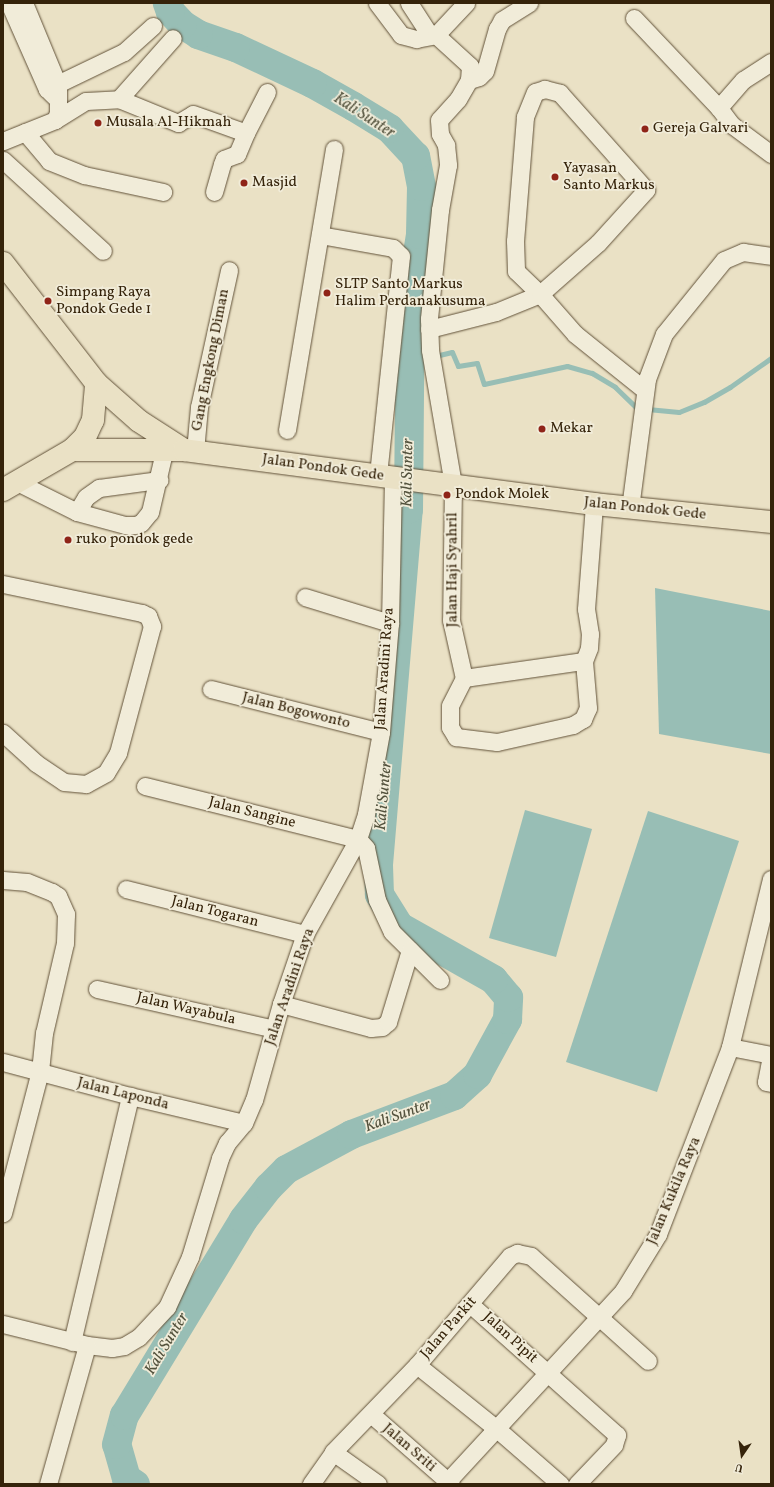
<!DOCTYPE html>
<style>
body{margin:0}
#map{position:relative;width:774px;height:1487px;overflow:hidden;background:#eae1c5;font-family:Vollkorn,serif}
div>[style]{position:absolute}
.water>*{inset:0;background:#98beb5}
.stream>*{height:5px;margin:-2.5px;padding:0 2.5px;transform-origin:2.5px;border-radius:2.5px;background:#98beb5}
.river>*{height:29px;margin:-14.5px;padding:0 14.5px;transform-origin:14.5px;border-radius:14.5px;background:#98beb5}
.roads{filter:drop-shadow(0 0 1px #625239) drop-shadow(0 0 1px #625239)}
.minor>*{height:17px;margin:-8.5px;padding:0 8.5px;transform-origin:8.5px;border-radius:8.5px;background:#f1ecd9}
.major>*{height:22px;margin:-11px;padding:0 11px;transform-origin:11px;border-radius:11px;background:#eae1c5}
.dots>*{width:11px;height:11px;translate:-50% -50%;box-sizing:border-box;border:2px solid #f1ecd9;border-radius:50%}
span{translate:-50% -50%;white-space:nowrap;text-align:center;line-height:1.15;-webkit-text-stroke:3.5px #f1ecd9;paint-order:stroke}
.poi-label{font-size:15px;color:#35230a}
.left{translate:0 -50%;text-align:left}
.street-label{font-size:15px;color:#35230a}
.water-label{font-size:16px;color:#53523d;font-style:italic}
.frame{position:absolute;inset:0;border:4px solid #35230a;pointer-events:none}
.north{position:absolute;left:722px;top:1435px;width:40px;height:40px;-webkit-text-stroke:3px #f1ecd9;paint-order:stroke;rotate:193deg;font-size:11px;font-weight:700;line-height:16px;text-align:center;color:#35230a}
.north::after{content:'';display:block;margin:auto;width:14px;height:18px;background:#35230a;clip-path:polygon(50% 0,100% 100%,50% 72%,0 100%)}
</style>
<div id="map">
<div class="water">
<div style="clip-path:polygon(655px 588px,771px 611px,771px 754px,659px 734px)"></div>
<div style="clip-path:polygon(525px 810px,592px 829px,556px 957px,489px 938px)"></div>
<div style="clip-path:polygon(648px 811px,739px 841px,657px 1092px,566px 1062px)"></div>
</div>
<div class="stream">
<div style="left:410px;top:362px;width:43px;rotate:-13.4deg"></div>
<div style="left:452px;top:352px;width:15px;rotate:67deg"></div>
<div style="left:458px;top:366px;width:19px;rotate:-9deg"></div>
<div style="left:477px;top:363px;width:22px;rotate:72deg"></div>
<div style="left:484px;top:384px;width:85px;rotate:-12.2deg"></div>
<div style="left:567px;top:366px;width:26px;rotate:16deg"></div>
<div style="left:592px;top:373px;width:27px;rotate:31deg"></div>
<div style="left:615px;top:387px;width:30px;rotate:44deg"></div>
<div style="left:637px;top:408px;width:42px;rotate:5.4deg"></div>
<div style="left:679px;top:412px;width:27px;rotate:-22deg"></div>
<div style="left:704px;top:402px;width:30px;rotate:-30deg"></div>
<div style="left:730px;top:387px;width:50px;rotate:-35.3deg"></div>
</div>
<div class="river">
<div style="left:135px;top:1484px;width:11px;rotate:-146deg"></div>
<div style="left:126px;top:1478px;width:35px;rotate:-106deg"></div>
<div style="left:116px;top:1444px;width:30px;rotate:-75deg"></div>
<div style="left:124px;top:1415px;width:229px;rotate:-58.7deg"></div>
<div style="left:243px;top:1219px;width:41px;rotate:-52deg"></div>
<div style="left:268px;top:1187px;width:25px;rotate:-45deg"></div>
<div style="left:286px;top:1169px;width:74px;rotate:-28.3deg"></div>
<div style="left:351px;top:1134px;width:110px;rotate:-20.7deg"></div>
<div style="left:454px;top:1095px;width:31px;rotate:-42deg"></div>
<div style="left:477px;top:1074px;width:63px;rotate:-61.4deg"></div>
<div style="left:507px;top:1019px;width:22px;rotate:-87deg"></div>
<div style="left:508px;top:997px;width:23px;rotate:-130deg"></div>
<div style="left:493px;top:979px;width:108px;rotate:-150.6deg"></div>
<div style="left:399px;top:926px;width:38px;rotate:-122deg"></div>
<div style="left:379px;top:894px;width:30px;rotate:-92deg"></div>
<div style="left:378px;top:864px;width:356px;rotate:-85.2deg"></div>
<div style="left:408px;top:509px;width:213px;rotate:-89.5deg"></div>
<div style="left:410px;top:296px;width:63px;rotate:-80.8deg"></div>
<div style="left:420px;top:234px;width:48px;rotate:-88.8deg"></div>
<div style="left:421px;top:186px;width:31px;rotate:-101deg"></div>
<div style="left:415px;top:156px;width:38px;rotate:-133deg"></div>
<div style="left:389px;top:128px;width:42px;rotate:-148.6deg"></div>
<div style="left:353px;top:106px;width:47px;rotate:-150.7deg"></div>
<div style="left:312px;top:83px;width:85px;rotate:-154.9deg"></div>
<div style="left:235px;top:47px;width:39px;rotate:-161deg"></div>
<div style="left:198px;top:34px;width:19px;rotate:-148deg"></div>
<div style="left:182px;top:24px;width:18px;rotate:-133deg"></div>
<div style="left:170px;top:11px;width:9px;rotate:-111deg"></div>
</div>
<div class="roads">
<div class="minor">
<div style="left:9px;top:3px;width:94px;rotate:66.2deg"></div>
<div style="left:47px;top:89px;width:11px;rotate:45deg"></div>
<div style="left:377px;top:3px;width:40px;rotate:53deg"></div>
<div style="left:401px;top:35px;width:16px;rotate:15deg"></div>
<div style="left:416px;top:39px;width:20px;rotate:-11deg"></div>
<div style="left:436px;top:35px;width:46px;rotate:42.4deg"></div>
<div style="left:470px;top:66px;width:14px;rotate:94deg"></div>
<div style="left:469px;top:80px;width:22px;rotate:120deg"></div>
<div style="left:458px;top:99px;width:28px;rotate:132deg"></div>
<div style="left:439px;top:120px;width:14px;rotate:86deg"></div>
<div style="left:440px;top:134px;width:13px;rotate:61deg"></div>
<div style="left:446px;top:145px;width:20px;rotate:84deg"></div>
<div style="left:448px;top:165px;width:46px;rotate:100.1deg"></div>
<div style="left:440px;top:210px;width:110px;rotate:95.8deg"></div>
<div style="left:429px;top:319px;width:31px;rotate:88deg"></div>
<div style="left:430px;top:350px;width:136px;rotate:80.3deg"></div>
<div style="left:453px;top:484px;width:136px;rotate:90.8deg"></div>
<div style="left:451px;top:620px;width:59px;rotate:77.4deg"></div>
<div style="left:409px;top:3px;width:38px;rotate:57deg"></div>
<div style="left:634px;top:18px;width:124px;rotate:46.6deg"></div>
<div style="left:436px;top:35px;width:44px;rotate:-46.8deg"></div>
<div style="left:771px;top:62px;width:33px;rotate:147deg"></div>
<div style="left:743px;top:80px;width:37px;rotate:131deg"></div>
<div style="left:719px;top:108px;width:21px;rotate:53deg"></div>
<div style="left:732px;top:125px;width:49px;rotate:36.6deg"></div>
<div style="left:469px;top:80px;width:10px;rotate:-17deg"></div>
<div style="left:479px;top:77px;width:8px;rotate:-45deg"></div>
<div style="left:485px;top:71px;width:44px;rotate:-74.1deg"></div>
<div style="left:497px;top:29px;width:10px;rotate:-61deg"></div>
<div style="left:502px;top:20px;width:32px;rotate:-32deg"></div>
<div style="left:47px;top:89px;width:85px;rotate:-25.7deg"></div>
<div style="left:124px;top:52px;width:39px;rotate:-42deg"></div>
<div style="left:119px;top:99px;width:81px;rotate:-48.5deg"></div>
<div style="left:55px;top:120px;width:36px;rotate:-32deg"></div>
<div style="left:86px;top:101px;width:33px;rotate:-3deg"></div>
<div style="left:119px;top:99px;width:64px;rotate:22.1deg"></div>
<div style="left:178px;top:123px;width:17px;rotate:-31deg"></div>
<div style="left:193px;top:114px;width:56px;rotate:19.7deg"></div>
<div style="left:246px;top:133px;width:23px;rotate:113deg"></div>
<div style="left:237px;top:154px;width:14px;rotate:159deg"></div>
<div style="left:224px;top:159px;width:5px;rotate:112deg"></div>
<div style="left:222px;top:164px;width:29px;rotate:106deg"></div>
<div style="left:25px;top:132px;width:38px;rotate:50deg"></div>
<div style="left:49px;top:161px;width:38px;rotate:22deg"></div>
<div style="left:84px;top:175px;width:81px;rotate:12.1deg"></div>
<div style="left:246px;top:133px;width:46px;rotate:-62.9deg"></div>
<div style="left:3px;top:141px;width:56px;rotate:-22deg"></div>
<div style="left:55px;top:120px;width:8px;rotate:-67deg"></div>
<div style="left:58px;top:113px;width:28px;rotate:-90deg"></div>
<div style="left:58px;top:85px;width:89px;rotate:-112.5deg"></div>
<div style="left:3px;top:160px;width:135px;rotate:42.3deg"></div>
<div style="left:320px;top:235px;width:74px;rotate:10.1deg"></div>
<div style="left:393px;top:248px;width:11px;rotate:45deg"></div>
<div style="left:401px;top:256px;width:221px;rotate:96deg"></div>
<div style="left:429px;top:329px;width:69px;rotate:-14.2deg"></div>
<div style="left:496px;top:312px;width:48px;rotate:-22.2deg"></div>
<div style="left:540px;top:294px;width:77px;rotate:-41.3deg"></div>
<div style="left:598px;top:243px;width:72px;rotate:-47.8deg"></div>
<div style="left:646px;top:190px;width:130px;rotate:-131.6deg"></div>
<div style="left:560px;top:93px;width:16px;rotate:-165deg"></div>
<div style="left:545px;top:89px;width:10px;rotate:163deg"></div>
<div style="left:535px;top:92px;width:27px;rotate:112deg"></div>
<div style="left:525px;top:117px;width:124px;rotate:94.6deg"></div>
<div style="left:515px;top:241px;width:30px;rotate:88deg"></div>
<div style="left:516px;top:271px;width:33px;rotate:44deg"></div>
<div style="left:540px;top:294px;width:53px;rotate:48.8deg"></div>
<div style="left:575px;top:334px;width:90px;rotate:38.7deg"></div>
<div style="left:287px;top:430px;width:285px;rotate:-80.5deg"></div>
<div style="left:195px;top:451px;width:44px;rotate:-84.8deg"></div>
<div style="left:199px;top:407px;width:140px;rotate:-77.6deg"></div>
<div style="left:15px;top:481px;width:69px;rotate:26.6deg"></div>
<div style="left:77px;top:512px;width:50px;rotate:15.2deg"></div>
<div style="left:125px;top:525px;width:10px"></div>
<div style="left:135px;top:525px;width:6px;rotate:-18deg"></div>
<div style="left:141px;top:523px;width:14px;rotate:-51deg"></div>
<div style="left:150px;top:512px;width:75px;rotate:-76.9deg"></div>
<div style="left:630px;top:508px;width:130px;rotate:-82.5deg"></div>
<div style="left:647px;top:379px;width:48px;rotate:-69.3deg"></div>
<div style="left:664px;top:334px;width:95px;rotate:-51deg"></div>
<div style="left:724px;top:260px;width:21px;rotate:-23deg"></div>
<div style="left:743px;top:252px;width:28px;rotate:8deg"></div>
<div style="left:77px;top:512px;width:17px;rotate:-59deg"></div>
<div style="left:86px;top:497px;width:16px;rotate:-35deg"></div>
<div style="left:99px;top:488px;width:61px;rotate:-7.6deg"></div>
<div style="left:3px;top:584px;width:142px;rotate:11.8deg"></div>
<div style="left:142px;top:613px;width:7px;rotate:27deg"></div>
<div style="left:148px;top:616px;width:11px;rotate:68deg"></div>
<div style="left:152px;top:626px;width:131px;rotate:105deg"></div>
<div style="left:118px;top:753px;width:23px;rotate:121deg"></div>
<div style="left:106px;top:773px;width:23px;rotate:151deg"></div>
<div style="left:86px;top:784px;width:22px;rotate:-175deg"></div>
<div style="left:64px;top:782px;width:34px;rotate:-146deg"></div>
<div style="left:36px;top:763px;width:45px;rotate:-137.7deg"></div>
<div style="left:305px;top:597px;width:89px;rotate:17deg"></div>
<div style="left:464px;top:678px;width:31px;rotate:117deg"></div>
<div style="left:450px;top:706px;width:21px;rotate:90deg"></div>
<div style="left:450px;top:727px;width:12px;rotate:59deg"></div>
<div style="left:456px;top:737px;width:41px;rotate:7deg"></div>
<div style="left:497px;top:742px;width:78px;rotate:-12.6deg"></div>
<div style="left:573px;top:725px;width:12px;rotate:-31deg"></div>
<div style="left:583px;top:719px;width:12px;rotate:-66deg"></div>
<div style="left:588px;top:708px;width:47px;rotate:-94.9deg"></div>
<div style="left:584px;top:661px;width:14px;rotate:-69deg"></div>
<div style="left:589px;top:648px;width:14px;rotate:-86deg"></div>
<div style="left:590px;top:634px;width:25px;rotate:-99deg"></div>
<div style="left:586px;top:609px;width:105px;rotate:-85.6deg"></div>
<div style="left:464px;top:678px;width:121px;rotate:-8.1deg"></div>
<div style="left:211px;top:689px;width:175px;rotate:14.2deg"></div>
<div style="left:145px;top:786px;width:219px;rotate:14deg"></div>
<div style="left:358px;top:839px;width:12px;rotate:48deg"></div>
<div style="left:366px;top:848px;width:53px;rotate:78.1deg"></div>
<div style="left:377px;top:900px;width:35px;rotate:65deg"></div>
<div style="left:392px;top:932px;width:68px;rotate:45deg"></div>
<div style="left:3px;top:880px;width:24px;rotate:5deg"></div>
<div style="left:27px;top:882px;width:27px;rotate:22deg"></div>
<div style="left:52px;top:892px;width:7px;rotate:34deg"></div>
<div style="left:58px;top:896px;width:20px;rotate:66deg"></div>
<div style="left:66px;top:914px;width:29px;rotate:92deg"></div>
<div style="left:65px;top:943px;width:92px;rotate:103.1deg"></div>
<div style="left:44px;top:1033px;width:38px;rotate:96deg"></div>
<div style="left:40px;top:1071px;width:147px;rotate:104.6deg"></div>
<div style="left:126px;top:889px;width:185px;rotate:14.1deg"></div>
<div style="left:97px;top:989px;width:181px;rotate:12.7deg"></div>
<div style="left:281px;top:1004px;width:93px;rotate:14.9deg"></div>
<div style="left:371px;top:1028px;width:11px;rotate:-5deg"></div>
<div style="left:382px;top:1027px;width:8px;rotate:-40deg"></div>
<div style="left:388px;top:1022px;width:75px;rotate:-73deg"></div>
<div style="left:730px;top:1047px;width:42px;rotate:11deg"></div>
<div style="left:771px;top:1056px;width:26px;rotate:101deg"></div>
<div style="left:766px;top:1082px;width:5px;rotate:11deg"></div>
<div style="left:3px;top:1062px;width:131px;rotate:15deg"></div>
<div style="left:130px;top:1096px;width:117px;rotate:13.3deg"></div>
<div style="left:470px;top:1304px;width:197px;rotate:41.7deg"></div>
<div style="left:617px;top:1435px;width:10px;rotate:107deg"></div>
<div style="left:614px;top:1445px;width:54px;rotate:133.5deg"></div>
<div style="left:3px;top:1324px;width:87px;rotate:14deg"></div>
<div style="left:87px;top:1345px;width:25px;rotate:7deg"></div>
<div style="left:112px;top:1348px;width:12px;rotate:-9deg"></div>
<div style="left:124px;top:1346px;width:17px;rotate:-31deg"></div>
<div style="left:139px;top:1337px;width:41px;rotate:-47deg"></div>
<div style="left:167px;top:1307px;width:55px;rotate:-65.3deg"></div>
<div style="left:190px;top:1257px;width:103px;rotate:-73.1deg"></div>
<div style="left:220px;top:1158px;width:17px;rotate:-65deg"></div>
<div style="left:227px;top:1143px;width:26px;rotate:-50deg"></div>
<div style="left:244px;top:1123px;width:25px;rotate:-67deg"></div>
<div style="left:254px;top:1100px;width:100px;rotate:-74.3deg"></div>
<div style="left:281px;top:1004px;width:74px;rotate:-71.1deg"></div>
<div style="left:305px;top:934px;width:109px;rotate:-60.8deg"></div>
<div style="left:358px;top:839px;width:26px;rotate:-72deg"></div>
<div style="left:366px;top:814px;width:83px;rotate:-79.6deg"></div>
<div style="left:381px;top:732px;width:109px;rotate:-85.3deg"></div>
<div style="left:390px;top:623px;width:145px;rotate:-88.8deg"></div>
<div style="left:72px;top:1342px;width:253px;rotate:-76.7deg"></div>
<div style="left:417px;top:1365px;width:102px;rotate:38.7deg"></div>
<div style="left:497px;top:1429px;width:84px;rotate:41.1deg"></div>
<div style="left:371px;top:1414px;width:106px;rotate:41.2deg"></div>
<div style="left:333px;top:1452px;width:55px;rotate:35.4deg"></div>
<div style="left:48px;top:1484px;width:144px;rotate:-74.3deg"></div>
<div style="left:311px;top:1484px;width:39px;rotate:-55deg"></div>
<div style="left:333px;top:1452px;width:121px;rotate:-46deg"></div>
<div style="left:417px;top:1365px;width:143px;rotate:-49.5deg"></div>
<div style="left:510px;top:1256px;width:8px;rotate:-23deg"></div>
<div style="left:517px;top:1253px;width:14px;rotate:12deg"></div>
<div style="left:531px;top:1256px;width:157px;rotate:41.9deg"></div>
<div style="left:445px;top:1484px;width:263px;rotate:-47.3deg"></div>
<div style="left:623px;top:1291px;width:67px;rotate:-58.4deg"></div>
<div style="left:658px;top:1234px;width:200px;rotate:-68.9deg"></div>
<div style="left:730px;top:1047px;width:173px;rotate:-76.3deg"></div>
</div>
<div class="major">
<div style="left:3px;top:263px;width:152px;rotate:52.2deg"></div>
<div style="left:96px;top:383px;width:57px;rotate:41.5deg"></div>
<div style="left:139px;top:421px;width:54px;rotate:32.8deg"></div>
<div style="left:72px;top:450px;width:18px;rotate:-45deg"></div>
<div style="left:85px;top:437px;width:19px;rotate:-65deg"></div>
<div style="left:93px;top:420px;width:37px;rotate:-85deg"></div>
<div style="left:3px;top:490px;width:80px;rotate:-30.1deg"></div>
<div style="left:72px;top:450px;width:112px"></div>
<div style="left:184px;top:450px;width:414px;rotate:7.5deg"></div>
<div style="left:594px;top:504px;width:178px;rotate:5.8deg"></div>
</div>
</div>
<div class="dots">
<div style="left:98px;top:123px;background:#8f2418"></div>
<div style="left:645px;top:129px;background:#8f2418"></div>
<div style="left:555px;top:177px;background:#8f2418"></div>
<div style="left:244px;top:183px;background:#8f2418"></div>
<div style="left:327px;top:293px;background:#8f2418"></div>
<div style="left:48px;top:301px;background:#8f2418"></div>
<div style="left:542px;top:429px;background:#8f2418"></div>
<div style="left:447px;top:495px;background:#8f2418"></div>
<div style="left:68px;top:540px;background:#8f2418"></div>
</div>
<div class="poi-label">
<span class="left" style="left:106px;top:123px">Musala Al-Hikmah</span>
<span class="left" style="left:653px;top:129px">Gereja Galvari</span>
<span class="left" style="left:563px;top:177px">Yayasan<br>Santo Markus</span>
<span class="left" style="left:252px;top:183px">Masjid</span>
<span class="left" style="left:335px;top:293px">SLTP Santo Markus<br>Halim Perdanakusuma</span>
<span class="left" style="left:56px;top:301px">Simpang Raya<br>Pondok Gede 1</span>
<span class="left" style="left:550px;top:429px">Mekar</span>
<span class="left" style="left:455px;top:495px">Pondok Molek</span>
<span class="left" style="left:76px;top:540px">ruko pondok gede</span>
</div>
<div class="street-label">
<span style="left:211px;top:360px;rotate:-79deg">Gang Engkong Diman</span>
<span style="left:323px;top:468px;rotate:8deg">Jalan Pondok Gede</span>
<span style="left:645px;top:509px;rotate:6deg">Jalan Pondok Gede</span>
<span style="left:453px;top:570px;rotate:-90deg">Jalan Haji Syahril</span>
<span style="left:385px;top:669px;rotate:-86deg">Jalan Aradini Raya</span>
<span style="left:296px;top:711px;rotate:14deg">Jalan Bogowonto</span>
<span style="left:252px;top:813px;rotate:14deg">Jalan Sangine</span>
<span style="left:215px;top:912px;rotate:14deg">Jalan Togaran</span>
<span style="left:290px;top:987px;rotate:-71deg">Jalan Aradini Raya</span>
<span style="left:186px;top:1009px;rotate:13deg">Jalan Wayabula</span>
<span style="left:123px;top:1094px;rotate:14deg">Jalan Laponda</span>
<span style="left:674px;top:1191px;rotate:-67deg">Jalan Kukila Raya</span>
<span style="left:449px;top:1328px;rotate:-49deg">Jalan Parkit</span>
<span style="left:510px;top:1338px;rotate:42deg">Jalan Pipit</span>
<span style="left:409px;top:1448px;rotate:41deg">Jalan Sriti</span>
</div>
<div class="water-label">
<span style="left:364px;top:116px;rotate:33deg">Kali Sunter</span>
<span style="left:408px;top:473px;rotate:-89deg">Kali Sunter</span>
<span style="left:384px;top:796px;rotate:-85deg">Kali Sunter</span>
<span style="left:398px;top:1116px;rotate:-20deg">Kali Sunter</span>
<span style="left:167px;top:1344px;rotate:-59deg">Kali Sunter</span>
</div>
<div class="frame"></div>
<div class="north">U</div>
</div>
